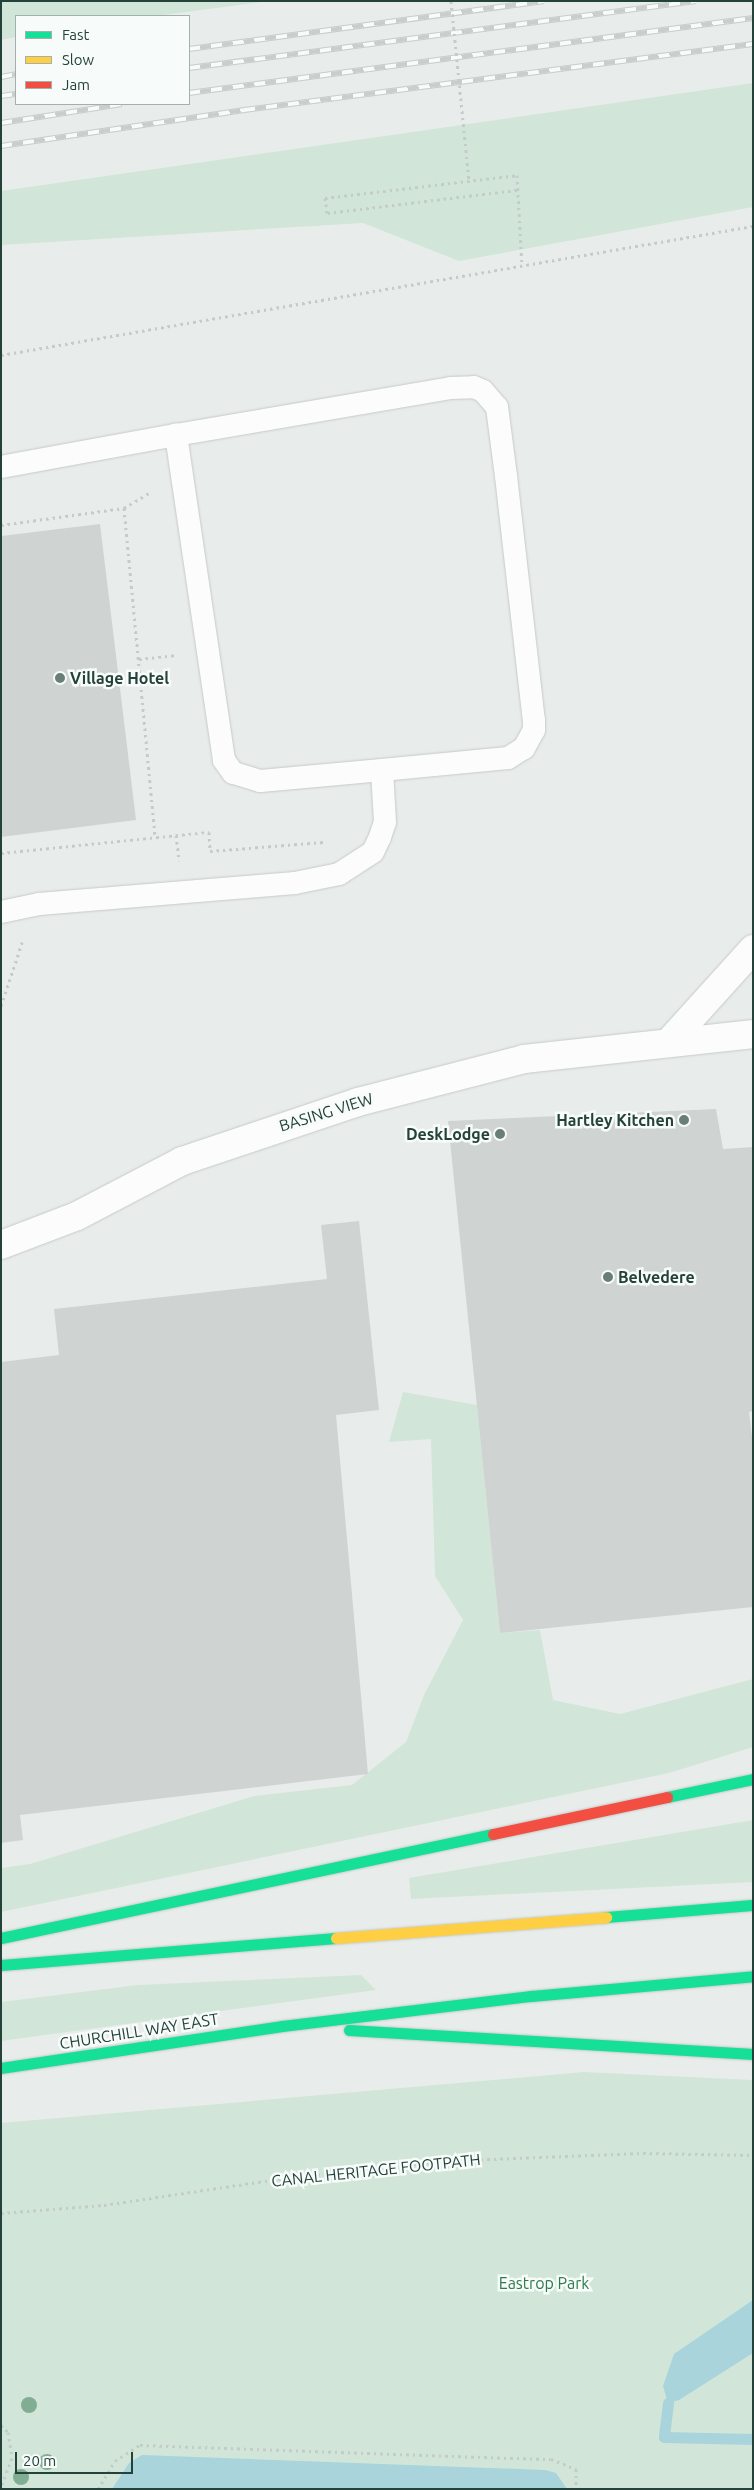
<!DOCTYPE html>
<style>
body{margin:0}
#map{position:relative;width:754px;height:2490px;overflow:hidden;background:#e8edeb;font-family:Ubuntu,sans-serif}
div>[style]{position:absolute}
.green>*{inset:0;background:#d1e6d8}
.water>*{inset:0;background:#a9d4db}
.stream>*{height:11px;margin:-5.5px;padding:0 5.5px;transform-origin:5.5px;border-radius:5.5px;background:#a9d4db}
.building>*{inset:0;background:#cfd4d2}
.path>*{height:3px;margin-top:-1.5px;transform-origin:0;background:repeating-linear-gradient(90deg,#c3ccca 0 2.5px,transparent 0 6.5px)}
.roads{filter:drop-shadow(0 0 1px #c5cac8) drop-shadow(0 0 1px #c5cac8)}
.lane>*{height:22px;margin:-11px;padding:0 11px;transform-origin:11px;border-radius:11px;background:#fcfcfc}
.street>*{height:28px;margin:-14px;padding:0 14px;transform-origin:14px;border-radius:14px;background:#fcfcfc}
.fast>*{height:11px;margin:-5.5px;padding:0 5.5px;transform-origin:5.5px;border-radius:5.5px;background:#16e098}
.slow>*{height:11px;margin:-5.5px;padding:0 5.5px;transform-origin:5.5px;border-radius:5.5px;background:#ffcf43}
.jam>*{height:11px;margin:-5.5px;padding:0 5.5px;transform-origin:5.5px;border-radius:5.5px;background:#f24e42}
.rail>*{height:5.5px;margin-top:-2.75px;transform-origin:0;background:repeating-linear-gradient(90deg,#f7fbf9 0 11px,#c9cdcc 0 22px);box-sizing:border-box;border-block:1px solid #c9cdcc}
.path-bridge>*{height:3px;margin-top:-1.5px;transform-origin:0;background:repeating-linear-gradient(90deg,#c3ccca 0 2.5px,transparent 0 6.5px)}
.trees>*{width:16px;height:16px;margin:-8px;border-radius:50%;background:#81ae93}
.dots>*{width:14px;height:14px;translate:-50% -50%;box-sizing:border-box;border:2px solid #f7fbf9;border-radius:50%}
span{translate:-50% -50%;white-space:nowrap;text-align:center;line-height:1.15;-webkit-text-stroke:5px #f7fbf9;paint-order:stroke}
.poi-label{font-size:16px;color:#24423a;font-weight:700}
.left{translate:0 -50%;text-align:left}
.right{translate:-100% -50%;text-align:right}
.street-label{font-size:16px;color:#24423a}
.park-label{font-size:16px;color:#2d7a4b}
.frame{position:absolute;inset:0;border:2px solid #24423a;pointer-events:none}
.legend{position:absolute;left:15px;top:15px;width:175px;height:90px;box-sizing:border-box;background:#f7fbf9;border:1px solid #a3b1ad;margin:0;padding:6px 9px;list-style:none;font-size:15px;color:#24423a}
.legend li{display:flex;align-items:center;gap:10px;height:25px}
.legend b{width:25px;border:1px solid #a3b1ad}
.scale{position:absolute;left:15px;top:2452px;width:118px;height:22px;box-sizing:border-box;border:2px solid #24423a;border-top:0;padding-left:6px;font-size:15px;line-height:18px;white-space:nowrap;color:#24423a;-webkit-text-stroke:4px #f7fbf9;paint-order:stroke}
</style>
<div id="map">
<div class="green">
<div style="clip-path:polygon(1px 1px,269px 1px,156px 16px,16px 16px,16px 37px,1px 40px)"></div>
<div style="clip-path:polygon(753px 83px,753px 207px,459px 261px,363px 223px,1px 245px,1px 191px)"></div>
<div style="clip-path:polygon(403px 1392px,477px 1405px,500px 1633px,540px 1630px,553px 1700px,620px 1714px,753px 1679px,753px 1747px,669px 1773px,1px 1912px,1px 1868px,30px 1864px,254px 1796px,352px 1785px,406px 1742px,424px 1695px,463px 1620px,435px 1576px,431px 1439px,389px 1442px)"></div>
<div style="clip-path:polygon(753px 1820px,753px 1882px,411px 1899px,409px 1878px)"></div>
<div style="clip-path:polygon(361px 1975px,376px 1990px,1px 2041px,1px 2002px,138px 1985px)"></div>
<div style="clip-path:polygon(584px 2072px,753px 2080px,753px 2489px,1px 2489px,1px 2123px)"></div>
</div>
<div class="water">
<div style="clip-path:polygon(753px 2300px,753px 2353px,679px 2400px,668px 2403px,663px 2386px,674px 2354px)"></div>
<div style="clip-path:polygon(142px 2455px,545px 2470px,556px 2473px,567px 2489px,112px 2489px,129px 2463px)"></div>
</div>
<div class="stream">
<div style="left:668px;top:2403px;width:34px;rotate:97deg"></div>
<div style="left:664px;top:2437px;width:89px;rotate:1.3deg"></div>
</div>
<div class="building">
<div style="clip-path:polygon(100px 524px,136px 820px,1px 837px,1px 536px)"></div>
<div style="clip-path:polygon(716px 1109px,723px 1149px,753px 1147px,753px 1411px,749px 1412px,753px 1445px,753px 1607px,500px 1633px,448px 1121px)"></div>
<div style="clip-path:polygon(359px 1221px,379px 1410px,336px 1415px,368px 1774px,20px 1815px,23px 1840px,1px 1843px,1px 1362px,59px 1355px,54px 1309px,327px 1279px,321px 1225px)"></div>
</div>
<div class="path">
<div style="left:517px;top:190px;width:191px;rotate:173.1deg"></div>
<div style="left:327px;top:213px;width:15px;rotate:-98deg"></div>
<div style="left:325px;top:198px;width:193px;rotate:-6.8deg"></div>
<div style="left:517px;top:175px;width:91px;rotate:86.9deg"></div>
<div style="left:1px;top:355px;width:763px;rotate:-9.73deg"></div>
<div style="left:124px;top:508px;width:31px;rotate:-31deg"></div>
<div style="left:1px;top:525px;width:124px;rotate:-7.9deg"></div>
<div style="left:124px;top:508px;width:330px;rotate:84.6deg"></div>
<div style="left:139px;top:659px;width:37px;rotate:-6deg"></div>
<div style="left:176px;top:835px;width:26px;rotate:83deg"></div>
<div style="left:1px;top:853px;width:209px;rotate:-5.8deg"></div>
<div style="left:209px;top:832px;width:19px;rotate:87deg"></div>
<div style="left:210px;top:851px;width:114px;rotate:-4.5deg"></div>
<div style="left:1px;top:1006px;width:70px;rotate:-71.6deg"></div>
<div style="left:1px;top:2213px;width:103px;rotate:-4.4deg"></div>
<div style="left:104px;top:2205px;width:170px;rotate:-8.5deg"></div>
<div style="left:272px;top:2180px;width:171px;rotate:-6.4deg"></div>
<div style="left:442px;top:2161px;width:201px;rotate:-2.3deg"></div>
<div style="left:643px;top:2153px;width:110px;rotate:1deg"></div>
<div style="left:1px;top:2425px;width:10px;rotate:45deg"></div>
<div style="left:8px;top:2432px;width:26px;rotate:81deg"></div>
<div style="left:12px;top:2458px;width:31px;rotate:111deg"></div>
<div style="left:98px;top:2489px;width:33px;rotate:-59deg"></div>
<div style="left:115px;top:2461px;width:30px;rotate:-33deg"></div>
<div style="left:140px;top:2445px;width:411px;rotate:2deg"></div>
<div style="left:551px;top:2459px;width:27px;rotate:22deg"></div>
<div style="left:576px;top:2469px;width:20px;rotate:90deg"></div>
</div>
<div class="roads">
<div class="lane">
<div style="left:1px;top:467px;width:178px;rotate:-10.4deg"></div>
<div style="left:176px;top:435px;width:279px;rotate:-9.7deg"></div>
<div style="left:451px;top:388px;width:23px;rotate:-2deg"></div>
<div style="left:474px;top:387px;width:10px;rotate:24deg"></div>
<div style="left:483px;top:391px;width:21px;rotate:49deg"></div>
<div style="left:497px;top:407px;width:70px;rotate:82.6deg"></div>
<div style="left:506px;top:476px;width:246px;rotate:83.5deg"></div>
<div style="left:534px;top:720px;width:10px;rotate:90deg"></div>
<div style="left:534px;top:730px;width:21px;rotate:119deg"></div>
<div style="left:524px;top:748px;width:19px;rotate:148deg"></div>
<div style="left:508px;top:758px;width:127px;rotate:174.6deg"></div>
<div style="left:382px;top:770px;width:122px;rotate:174.8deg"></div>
<div style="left:260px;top:781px;width:28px;rotate:-163deg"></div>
<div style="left:233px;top:773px;width:16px;rotate:-125deg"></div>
<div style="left:224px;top:760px;width:329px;rotate:-98.4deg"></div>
<div style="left:1px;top:912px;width:39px;rotate:-12deg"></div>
<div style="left:39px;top:904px;width:257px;rotate:-4.7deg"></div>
<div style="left:295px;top:883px;width:45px;rotate:-11.6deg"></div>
<div style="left:339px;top:874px;width:40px;rotate:-32.9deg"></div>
<div style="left:373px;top:852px;width:17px;rotate:-65deg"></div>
<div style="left:380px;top:837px;width:16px;rotate:-72deg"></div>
<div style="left:385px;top:822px;width:52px;rotate:-93.3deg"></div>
</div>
<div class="street">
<div style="left:670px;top:1041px;width:124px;rotate:-47.9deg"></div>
<div style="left:1px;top:1245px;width:81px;rotate:-20.9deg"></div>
<div style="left:77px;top:1216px;width:119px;rotate:-27.6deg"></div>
<div style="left:182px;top:1161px;width:186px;rotate:-18.5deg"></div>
<div style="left:358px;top:1102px;width:171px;rotate:-14.5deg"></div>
<div style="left:524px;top:1059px;width:230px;rotate:-6.2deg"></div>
</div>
<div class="fast">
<div style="left:667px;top:1797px;width:88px;rotate:-11.8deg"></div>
<div style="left:606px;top:1917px;width:147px;rotate:-4.7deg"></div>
<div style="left:1px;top:1938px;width:503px;rotate:-11.94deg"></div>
<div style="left:1px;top:1965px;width:336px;rotate:-4.6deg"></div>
<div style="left:282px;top:2026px;width:251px;rotate:-6.9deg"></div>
<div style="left:531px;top:1996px;width:223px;rotate:-5.1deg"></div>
<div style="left:349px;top:2030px;width:405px;rotate:3.4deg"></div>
<div style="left:1px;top:2068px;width:284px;rotate:-8.5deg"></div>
</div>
<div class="slow">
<div style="left:336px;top:1938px;width:271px;rotate:-4.4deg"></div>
</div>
<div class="jam">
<div style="left:493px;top:1834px;width:178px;rotate:-12deg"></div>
</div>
</div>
<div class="rail">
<div style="left:189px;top:49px;width:358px;rotate:-7.7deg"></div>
<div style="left:189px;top:68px;width:511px;rotate:-7.53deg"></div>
<div style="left:1px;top:77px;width:15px;rotate:-11deg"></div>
<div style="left:189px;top:93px;width:569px;rotate:-7.57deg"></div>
<div style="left:1px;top:96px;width:15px;rotate:-8deg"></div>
<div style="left:1px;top:123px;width:122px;rotate:-8.9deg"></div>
<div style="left:1px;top:146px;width:246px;rotate:-8.4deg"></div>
<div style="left:244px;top:110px;width:513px;rotate:-7.39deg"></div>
</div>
<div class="path-bridge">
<div style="left:451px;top:1px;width:181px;rotate:84.3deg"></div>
</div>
<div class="trees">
<div style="left:29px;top:2405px"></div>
<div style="left:47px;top:2462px"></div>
<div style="left:21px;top:2477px"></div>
</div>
<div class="dots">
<div style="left:60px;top:678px;background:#697e78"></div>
<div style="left:684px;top:1120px;background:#697e78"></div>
<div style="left:500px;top:1134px;background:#697e78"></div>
<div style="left:608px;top:1277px;background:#697e78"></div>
</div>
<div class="poi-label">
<span class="left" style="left:70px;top:678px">Village Hotel</span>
<span class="right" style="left:674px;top:1120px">Hartley Kitchen</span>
<span class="right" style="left:490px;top:1134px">DeskLodge</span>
<span class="left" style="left:618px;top:1277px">Belvedere</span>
</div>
<div class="street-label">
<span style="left:326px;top:1112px;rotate:-17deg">BASING VIEW</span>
<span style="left:139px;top:2031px;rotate:-9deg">CHURCHILL WAY EAST</span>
<span style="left:376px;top:2170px;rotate:-6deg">CANAL HERITAGE FOOTPATH</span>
</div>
<div class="park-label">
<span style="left:544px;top:2283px">Eastrop Park</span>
</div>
<div class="frame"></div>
<ul class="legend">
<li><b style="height:6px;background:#16e098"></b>Fast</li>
<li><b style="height:6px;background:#ffcf43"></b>Slow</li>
<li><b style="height:6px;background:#f24e42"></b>Jam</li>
</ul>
<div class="scale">20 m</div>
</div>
